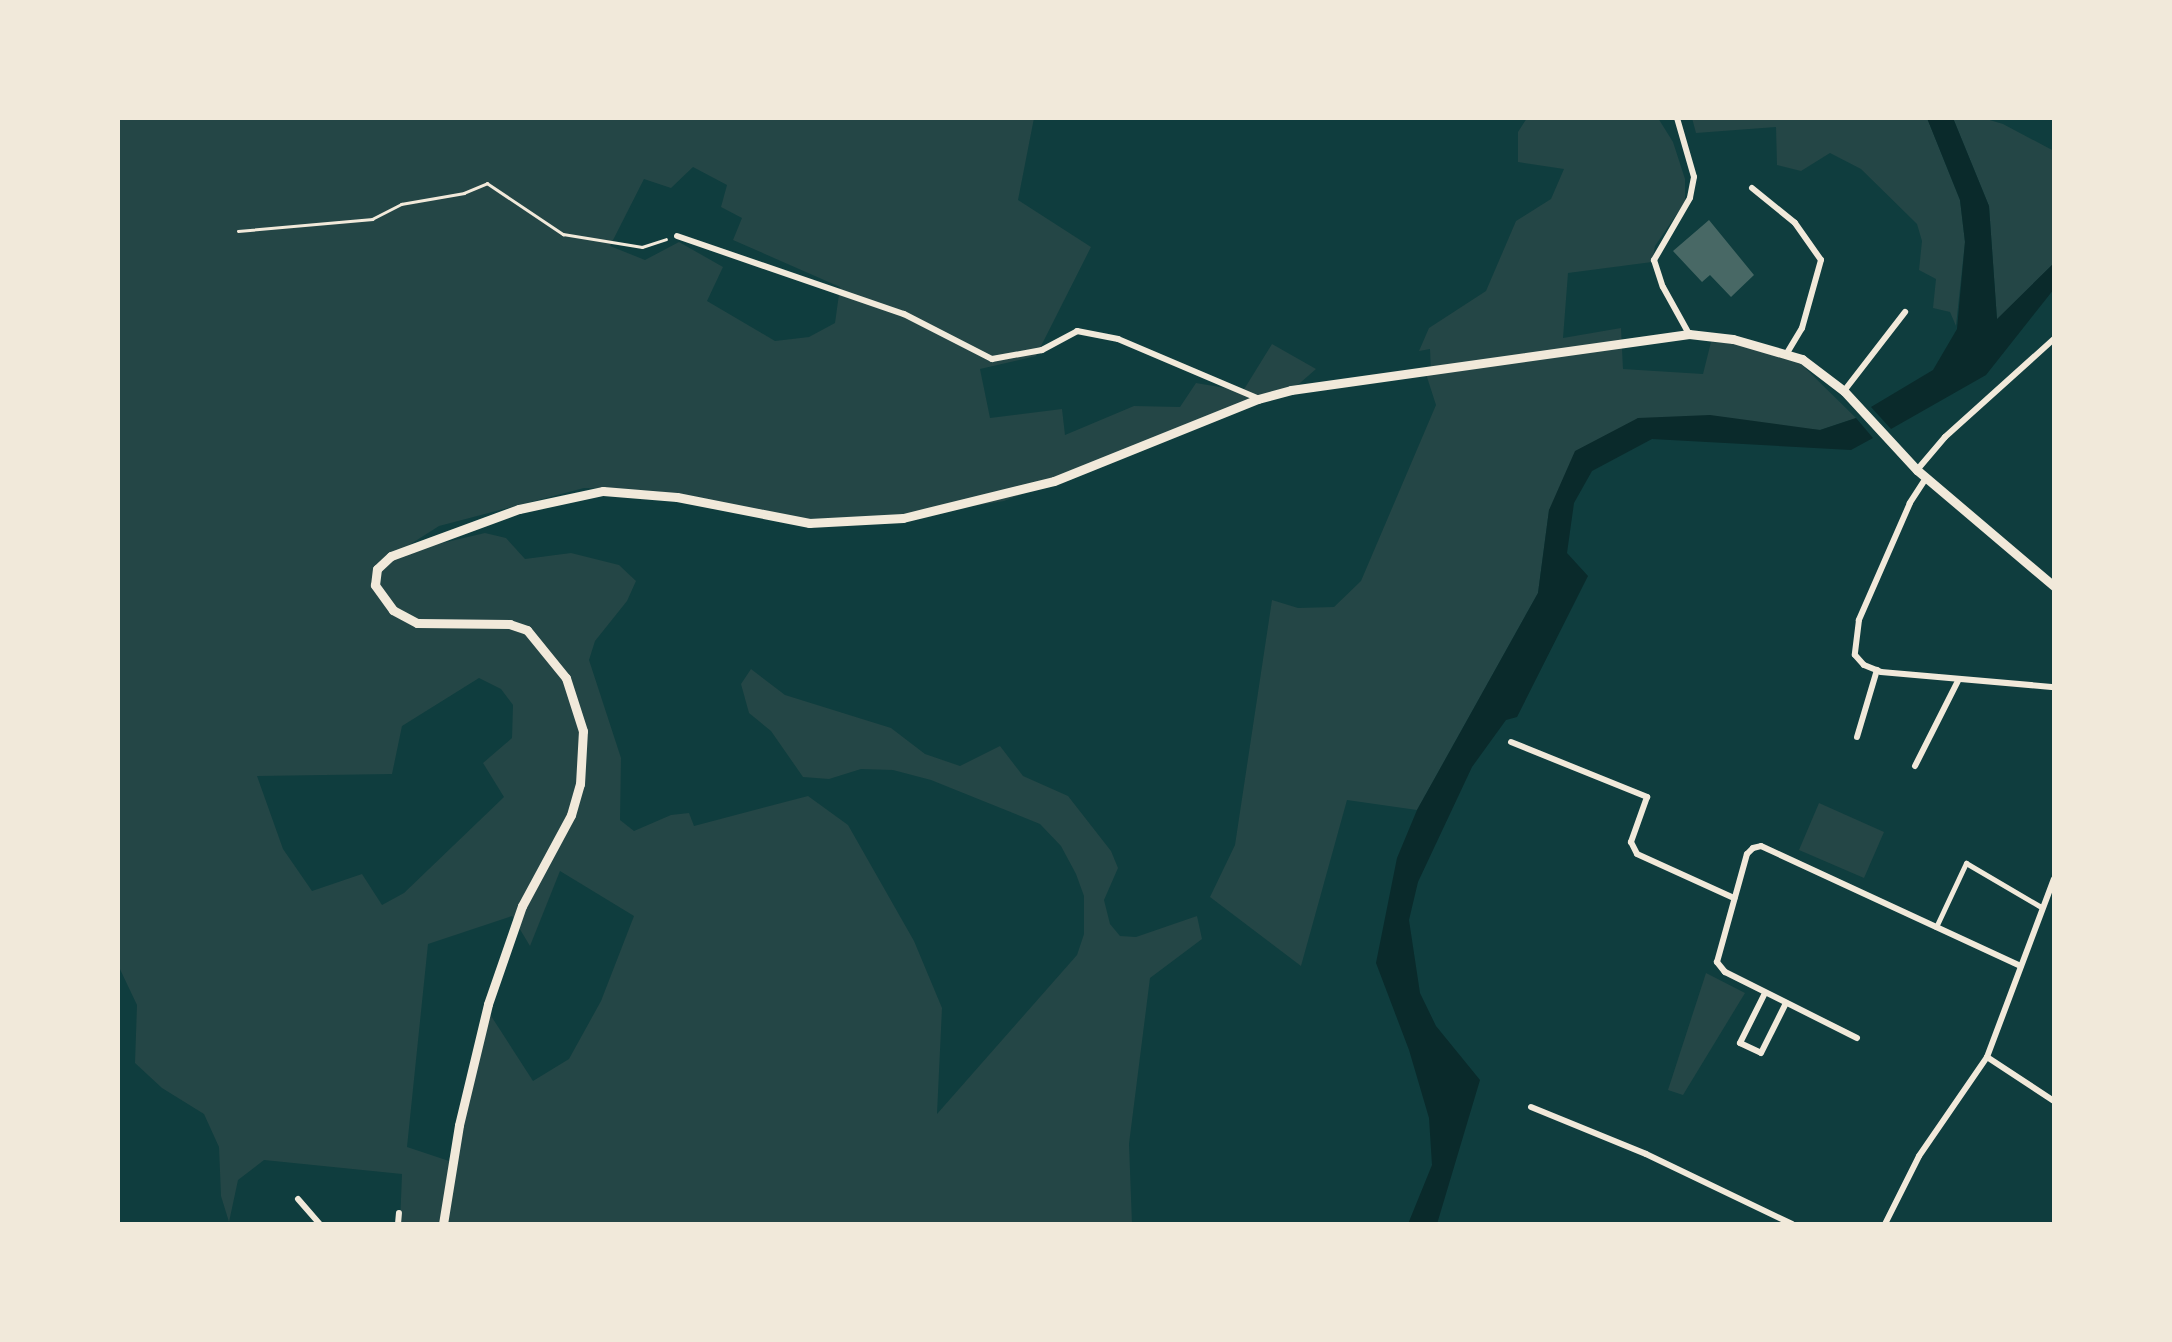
<!DOCTYPE html>
<style>
body{margin:0}
#map{position:relative;width:2172px;height:1342px;overflow:hidden;background:#0f3d3e;font-family:"Nunito Sans",sans-serif}
div>[style]{position:absolute}
.green>*{inset:0;background:#244646}
.water>*{inset:0;background:#0a2a2b}
.building>*{inset:0;background:#486865}
.path>*{height:2.5px;margin:-1.25px;padding:0 1.25px;transform-origin:1.25px;border-radius:1.25px;background:#f1e9da}
.pedestrian>*{height:5px;margin:-2.5px;padding:0 2.5px;transform-origin:2.5px;border-radius:2.5px;background:#f1e9da}
.minor>*{height:6px;margin:-3px;padding:0 3px;transform-origin:3px;border-radius:3px;background:#f1e9da}
.secondary>*{height:9px;margin:-4.5px;padding:0 4.5px;transform-origin:4.5px;border-radius:4.5px;background:#f1e9da}
span{translate:-50% -50%;white-space:nowrap;text-align:center;line-height:1.15;-webkit-text-stroke:10px #f1e9da;paint-order:stroke}
.frame{position:absolute;inset:0;border:120px solid #f1e9da;pointer-events:none}
</style>
<div id="map">
<div class="green">
<div style="clip-path:polygon(evenodd,118px 118px,1034px 118px,1018px 200px,1091px 247px,1036px 356px,980px 369px,990px 418px,1062px 409px,1065px 435px,1134px 406px,1180px 407px,1196px 383px,1243px 391px,1272px 344px,1316px 369px,1292px 390px,1004px 501px,862px 524px,783px 522px,658px 491px,584px 488px,439px 526px,395px 554px,485px 533px,506px 538px,525px 559px,571px 553px,619px 565px,636px 581px,627px 601px,595px 641px,589px 660px,621px 758px,620px 820px,634px 831px,671px 815px,689px 813px,694px 826px,808px 796px,848px 825px,914px 941px,942px 1008px,937px 1114px,1077px 955px,1084px 934px,1084px 896px,1076px 874px,1061px 846px,1040px 824px,931px 780px,893px 770px,861px 769px,829px 779px,803px 777px,771px 731px,749px 713px,741px 684px,751px 669px,785px 695px,891px 728px,925px 754px,960px 766px,1000px 746px,1023px 776px,1068px 796px,1111px 851px,1118px 868px,1104px 900px,1110px 924px,1120px 936px,1136px 937px,1197px 916px,1202px 939px,1150px 978px,1129px 1144px,1132px 1224px,400px 1224px,402px 1174px,264px 1160px,238px 1180px,229px 1222px,221px 1196px,219px 1147px,204px 1114px,162px 1088px,135px 1063px,137px 1005px,118px 965px,118px 118px,693px 167px,727px 185px,721px 207px,742px 218px,733px 240px,840px 287px,835px 323px,809px 337px,775px 341px,707px 301px,723px 267px,679px 242px,645px 260px,610px 246px,644px 179px,671px 188px,693px 167px,118px 118px,479px 678px,501px 689px,513px 705px,512px 738px,483px 763px,504px 797px,404px 893px,382px 905px,362px 874px,312px 891px,283px 849px,257px 776px,392px 774px,402px 726px,479px 678px,118px 118px,560px 871px,634px 916px,601px 1001px,569px 1059px,533px 1081px,484px 1005px,449px 1161px,407px 1147px,428px 944px,512px 916px,530px 946px,560px 871px)"></div>
<div style="clip-path:polygon(1527px 118px,1658px 118px,1673px 142px,1685px 179px,1685px 202px,1655px 246px,1652px 262px,1568px 273px,1563px 338px,1621px 328px,1623px 369px,1703px 374px,1711px 342px,1758px 345px,1797px 360px,1856px 418px,1820px 430px,1638px 418px,1549px 510px,1538px 593px,1417px 810px,1347px 800px,1301px 966px,1210px 897px,1235px 845px,1272px 600px,1298px 608px,1334px 607px,1361px 581px,1436px 405px,1426px 374px,1431px 373px,1430px 349px,1419px 351px,1429px 328px,1486px 291px,1516px 221px,1551px 199px,1564px 169px,1518px 162px,1518px 132px)"></div>
<div style="clip-path:polygon(1692px 118px,1927px 118px,1960px 200px,1965px 242px,1956px 326px,1950px 312px,1933px 308px,1936px 279px,1919px 270px,1922px 241px,1917px 224px,1861px 169px,1830px 153px,1801px 171px,1777px 165px,1776px 127px,1696px 133px)"></div>
<div style="clip-path:polygon(1953px 118px,1983px 118px,2003px 124px,2054px 151px,2054px 263px,1997px 320px,1989px 206px)"></div>
<div style="clip-path:polygon(1819px 803px,1884px 832px,1864px 878px,1799px 850px)"></div>
<div style="clip-path:polygon(1706px 973px,1745px 993px,1683px 1095px,1668px 1090px)"></div>
</div>
<div class="water">
<div style="clip-path:polygon(1927px 118px,1953px 118px,1989px 206px,1997px 319px,2054px 263px,2054px 289px,1986px 375px,1891px 429px,1871px 407px,1933px 370px,1957px 329px,1965px 242px,1960px 200px)"></div>
<div style="clip-path:polygon(1710px 415px,1820px 430px,1856px 418px,1873px 438px,1851px 450px,1652px 439px,1592px 471px,1574px 503px,1567px 553px,1588px 576px,1517px 717px,1506px 720px,1472px 767px,1418px 882px,1409px 920px,1420px 993px,1436px 1026px,1480px 1080px,1437px 1224px,1408px 1224px,1432px 1165px,1429px 1118px,1409px 1050px,1376px 963px,1397px 858px,1417px 810px,1538px 593px,1549px 510px,1575px 451px,1638px 418px)"></div>
</div>
<div class="building">
<div style="clip-path:polygon(1709px 220px,1754px 275px,1731px 297px,1710px 275px,1702px 282px,1673px 251px)"></div>
</div>
<div class="path">
<div style="left:238px;top:231px;width:135px;rotate:-5.1deg"></div>
<div style="left:372px;top:219px;width:33px;rotate:-27deg"></div>
<div style="left:401px;top:204px;width:64px;rotate:-9.9deg"></div>
<div style="left:464px;top:193px;width:25px;rotate:-23deg"></div>
<div style="left:487px;top:183px;width:92px;rotate:33.9deg"></div>
<div style="left:563px;top:234px;width:80px;rotate:9.3deg"></div>
<div style="left:642px;top:247px;width:25px;rotate:-18deg"></div>
</div>
<div class="pedestrian">
<div style="left:1936px;top:927px;width:71px;rotate:-64.9deg"></div>
<div style="left:1966px;top:863px;width:87px;rotate:30.4deg"></div>
</div>
<div class="minor">
<div style="left:1677px;top:118px;width:61px;rotate:73.9deg"></div>
<div style="left:1694px;top:177px;width:21px;rotate:101deg"></div>
<div style="left:1690px;top:198px;width:72px;rotate:120.1deg"></div>
<div style="left:1654px;top:260px;width:28px;rotate:72deg"></div>
<div style="left:1663px;top:287px;width:54px;rotate:61deg"></div>
<div style="left:1752px;top:188px;width:55px;rotate:39.1deg"></div>
<div style="left:1795px;top:223px;width:45px;rotate:54.9deg"></div>
<div style="left:1821px;top:260px;width:71px;rotate:105.6deg"></div>
<div style="left:1802px;top:328px;width:29px;rotate:121deg"></div>
<div style="left:677px;top:236px;width:240px;rotate:19deg"></div>
<div style="left:904px;top:314px;width:99px;rotate:27.1deg"></div>
<div style="left:992px;top:359px;width:51px;rotate:-10.2deg"></div>
<div style="left:1042px;top:350px;width:40px;rotate:-28deg"></div>
<div style="left:1077px;top:331px;width:42px;rotate:11deg"></div>
<div style="left:1118px;top:339px;width:151px;rotate:23deg"></div>
<div style="left:1844px;top:391px;width:100px;rotate:-52.3deg"></div>
<div style="left:1917px;top:470px;width:43px;rotate:-49.7deg"></div>
<div style="left:1945px;top:437px;width:147px;rotate:-42deg"></div>
<div style="left:1926px;top:478px;width:30px;rotate:123deg"></div>
<div style="left:1910px;top:503px;width:128px;rotate:113.6deg"></div>
<div style="left:1859px;top:620px;width:35px;rotate:97deg"></div>
<div style="left:1855px;top:655px;width:13px;rotate:48deg"></div>
<div style="left:1864px;top:665px;width:18px;rotate:22deg"></div>
<div style="left:1881px;top:672px;width:174px;rotate:5deg"></div>
<div style="left:1857px;top:737px;width:70px;rotate:-73.4deg"></div>
<div style="left:1511px;top:742px;width:147px;rotate:22deg"></div>
<div style="left:1647px;top:797px;width:48px;rotate:109.6deg"></div>
<div style="left:1631px;top:842px;width:13px;rotate:63deg"></div>
<div style="left:1637px;top:854px;width:107px;rotate:24.4deg"></div>
<div style="left:1915px;top:766px;width:97px;rotate:-63.2deg"></div>
<div style="left:1765px;top:993px;width:56px;rotate:116.6deg"></div>
<div style="left:1740px;top:1043px;width:23px;rotate:25deg"></div>
<div style="left:1761px;top:1053px;width:56px;rotate:-63.4deg"></div>
<div style="left:1857px;top:1038px;width:148px;rotate:-153.4deg"></div>
<div style="left:1725px;top:972px;width:13px;rotate:-129deg"></div>
<div style="left:1717px;top:962px;width:112px;rotate:-74.5deg"></div>
<div style="left:1747px;top:854px;width:8px;rotate:-45deg"></div>
<div style="left:1753px;top:848px;width:8px;rotate:-14deg"></div>
<div style="left:1761px;top:846px;width:286px;rotate:24.8deg"></div>
<div style="left:1987px;top:1057px;width:80px;rotate:33.3deg"></div>
<div style="left:1531px;top:1107px;width:124px;rotate:22.2deg"></div>
<div style="left:1646px;top:1154px;width:162px;rotate:25.6deg"></div>
<div style="left:298px;top:1199px;width:33px;rotate:49deg"></div>
<div style="left:398px;top:1224px;width:11px;rotate:-85deg"></div>
<div style="left:1885px;top:1224px;width:76px;rotate:-63.4deg"></div>
<div style="left:1919px;top:1156px;width:120px;rotate:-55.5deg"></div>
<div style="left:1987px;top:1057px;width:190px;rotate:-69.4deg"></div>
</div>
<div class="secondary">
<div style="left:443px;top:1224px;width:100px;rotate:-80.8deg"></div>
<div style="left:459px;top:1125px;width:124px;rotate:-76.5deg"></div>
<div style="left:488px;top:1004px;width:104px;rotate:-70.9deg"></div>
<div style="left:522px;top:906px;width:103px;rotate:-61.7deg"></div>
<div style="left:571px;top:815px;width:32px;rotate:-74deg"></div>
<div style="left:580px;top:784px;width:53px;rotate:-86.8deg"></div>
<div style="left:583px;top:731px;width:56px;rotate:-107.8deg"></div>
<div style="left:566px;top:678px;width:62px;rotate:-129.1deg"></div>
<div style="left:527px;top:630px;width:18px;rotate:-161deg"></div>
<div style="left:510px;top:624px;width:93px;rotate:-179.4deg"></div>
<div style="left:417px;top:623px;width:27px;rotate:-152deg"></div>
<div style="left:393px;top:610px;width:31px;rotate:-126deg"></div>
<div style="left:375px;top:585px;width:16px;rotate:-83deg"></div>
<div style="left:377px;top:569px;width:19px;rotate:-43deg"></div>
<div style="left:391px;top:556px;width:136px;rotate:-20.2deg"></div>
<div style="left:519px;top:509px;width:86px;rotate:-12.1deg"></div>
<div style="left:603px;top:491px;width:74px;rotate:4.6deg"></div>
<div style="left:677px;top:497px;width:135px;rotate:11.1deg"></div>
<div style="left:809px;top:523px;width:94px;rotate:-3deg"></div>
<div style="left:903px;top:518px;width:155px;rotate:-13.8deg"></div>
<div style="left:1054px;top:481px;width:220px;rotate:-21.9deg"></div>
<div style="left:1258px;top:399px;width:34px;rotate:-15deg"></div>
<div style="left:1291px;top:390px;width:402px;rotate:-8deg"></div>
<div style="left:1689px;top:334px;width:44px;rotate:6.5deg"></div>
<div style="left:1733px;top:339px;width:72px;rotate:16.2deg"></div>
<div style="left:1802px;top:359px;width:53px;rotate:37.3deg"></div>
<div style="left:1844px;top:391px;width:108px;rotate:47.3deg"></div>
<div style="left:1917px;top:470px;width:180px;rotate:40.3deg"></div>
</div>
<div class="frame"></div>
</div>
